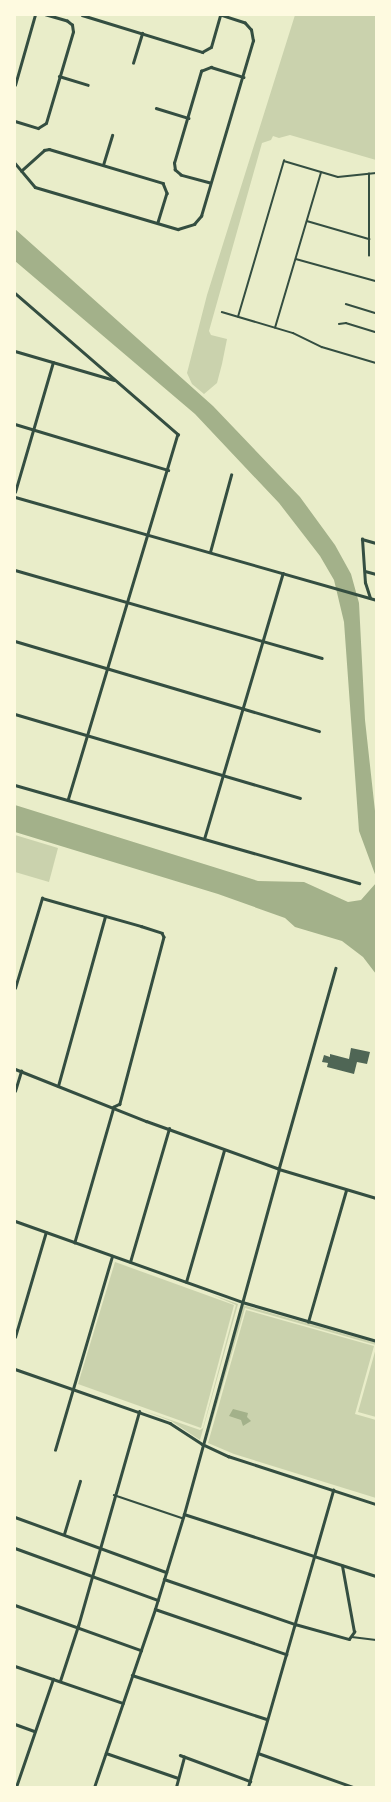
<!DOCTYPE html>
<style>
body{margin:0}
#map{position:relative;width:391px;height:1802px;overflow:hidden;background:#e9edc9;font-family:"Public Sans",sans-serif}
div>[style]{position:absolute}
.green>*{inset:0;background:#cad2ad}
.water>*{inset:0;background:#a3b18a}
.building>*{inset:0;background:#4f6655}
.service>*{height:1.5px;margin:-0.75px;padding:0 0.75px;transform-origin:0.75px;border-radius:0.75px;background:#344e41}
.minor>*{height:2.5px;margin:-1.25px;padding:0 1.25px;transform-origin:1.25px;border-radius:1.25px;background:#344e41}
.tertiary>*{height:3px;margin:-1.5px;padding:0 1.5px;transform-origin:1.5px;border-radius:1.5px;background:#344e41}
span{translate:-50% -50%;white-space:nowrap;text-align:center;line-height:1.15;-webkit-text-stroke:3px #fefae0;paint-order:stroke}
.frame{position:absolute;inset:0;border:16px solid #fefae0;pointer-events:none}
</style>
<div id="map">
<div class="green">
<div style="clip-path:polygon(295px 15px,376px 15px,376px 160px,290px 135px,279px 138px,273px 136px,271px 140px,262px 143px,209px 331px,211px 335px,227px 339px,222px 364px,217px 383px,204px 394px,192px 384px,187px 373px,207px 295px)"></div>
<div style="clip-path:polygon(15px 835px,58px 848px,49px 882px,15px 872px)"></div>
<div style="clip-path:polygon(115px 1262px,234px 1305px,201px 1428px,78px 1384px)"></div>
<div style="clip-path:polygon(210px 1294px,238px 1304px,200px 1440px,171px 1421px,142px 1410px,200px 1430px,203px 1428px,236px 1305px)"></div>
<div style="clip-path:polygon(243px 1305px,376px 1343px,376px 1345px,245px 1308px,206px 1443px)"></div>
<div style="clip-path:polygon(246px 1310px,374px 1346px,355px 1414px,376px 1420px,376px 1498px,234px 1454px,208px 1443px)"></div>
<div style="clip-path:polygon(376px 1348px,375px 1393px,376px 1417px,358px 1412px)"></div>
</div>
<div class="water">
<div style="clip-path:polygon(15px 229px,213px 406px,300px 497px,335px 545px,351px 574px,359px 603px,365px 720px,376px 820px,376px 877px,359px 831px,344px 622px,334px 580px,320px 556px,279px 503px,195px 414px,15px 261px)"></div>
<div style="clip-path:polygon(15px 805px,258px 881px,304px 882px,348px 902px,361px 900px,376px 883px,376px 974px,363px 957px,342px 941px,295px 927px,285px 918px,218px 894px,15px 832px)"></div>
<div style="clip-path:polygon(233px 1409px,248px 1413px,247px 1417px,251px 1421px,243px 1426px,241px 1420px,229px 1416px)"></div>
</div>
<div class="building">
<div style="clip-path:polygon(351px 1048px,370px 1052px,367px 1064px,357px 1062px,354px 1074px,327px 1067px,328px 1063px,322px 1062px,324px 1055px,330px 1057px,330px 1054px,349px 1059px)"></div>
</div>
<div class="service">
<div style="left:307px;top:221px;width:65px;rotate:16.2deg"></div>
<div style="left:369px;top:256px;width:82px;rotate:-90deg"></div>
<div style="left:296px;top:259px;width:83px;rotate:15.4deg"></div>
<div style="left:346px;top:304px;width:31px;rotate:17deg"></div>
<div style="left:222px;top:312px;width:74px;rotate:16.5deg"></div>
<div style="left:293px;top:333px;width:32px;rotate:26deg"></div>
<div style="left:322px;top:347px;width:56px;rotate:16.5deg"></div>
<div style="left:238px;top:317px;width:163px;rotate:-73.6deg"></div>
<div style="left:284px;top:161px;width:56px;rotate:16.5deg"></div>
<div style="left:338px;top:177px;width:38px;rotate:-6deg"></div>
<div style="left:339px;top:324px;width:7px;rotate:-8deg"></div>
<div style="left:346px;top:323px;width:31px;rotate:17deg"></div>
<div style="left:275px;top:328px;width:162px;rotate:-73.5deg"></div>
<div style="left:114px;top:1495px;width:72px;rotate:18.7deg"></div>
<div style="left:352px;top:1637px;width:24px;rotate:7deg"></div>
</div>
<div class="minor">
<div style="left:82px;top:15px;width:126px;rotate:17.1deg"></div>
<div style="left:202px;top:52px;width:10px;rotate:-29deg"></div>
<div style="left:211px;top:47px;width:33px;rotate:-74deg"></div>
<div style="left:133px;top:63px;width:31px;rotate:-73deg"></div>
<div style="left:59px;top:76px;width:30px;rotate:17deg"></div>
<div style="left:15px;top:85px;width:73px;rotate:-74.1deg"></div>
<div style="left:156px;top:108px;width:34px;rotate:17deg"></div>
<div style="left:15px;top:121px;width:24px;rotate:17deg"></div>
<div style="left:38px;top:128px;width:9px;rotate:-32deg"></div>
<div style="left:46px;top:123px;width:95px;rotate:-73.5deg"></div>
<div style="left:73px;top:32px;width:7px;rotate:-98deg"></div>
<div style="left:72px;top:25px;width:6px;rotate:-141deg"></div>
<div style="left:67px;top:21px;width:22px;rotate:-164deg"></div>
<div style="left:15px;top:163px;width:31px;rotate:50deg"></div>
<div style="left:35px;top:187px;width:149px;rotate:16.4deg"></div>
<div style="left:178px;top:229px;width:17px;rotate:-17deg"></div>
<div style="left:194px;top:224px;width:11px;rotate:-49deg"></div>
<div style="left:201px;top:216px;width:183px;rotate:-73.5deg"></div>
<div style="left:253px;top:41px;width:11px;rotate:-100deg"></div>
<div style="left:251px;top:30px;width:9px;rotate:-131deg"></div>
<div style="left:245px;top:23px;width:26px;rotate:-162deg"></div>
<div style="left:103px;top:165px;width:31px;rotate:-73deg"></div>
<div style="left:21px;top:171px;width:31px;rotate:-42deg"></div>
<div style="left:44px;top:150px;width:5px;rotate:-11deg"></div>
<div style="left:49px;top:149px;width:119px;rotate:16.6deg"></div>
<div style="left:163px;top:183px;width:11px;rotate:68deg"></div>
<div style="left:167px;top:193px;width:31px;rotate:107deg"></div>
<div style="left:210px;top:183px;width:30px;rotate:-165deg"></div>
<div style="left:181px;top:175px;width:8px;rotate:-140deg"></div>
<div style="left:175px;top:170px;width:7px;rotate:-98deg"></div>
<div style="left:174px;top:163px;width:96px;rotate:-73.6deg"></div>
<div style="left:201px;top:71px;width:11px;rotate:-22deg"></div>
<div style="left:211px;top:67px;width:34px;rotate:17deg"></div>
<div style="left:15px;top:293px;width:216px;rotate:40.9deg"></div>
<div style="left:178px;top:434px;width:382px;rotate:106.7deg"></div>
<div style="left:15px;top:351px;width:103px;rotate:16.3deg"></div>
<div style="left:15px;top:424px;width:160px;rotate:16.7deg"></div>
<div style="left:15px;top:492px;width:135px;rotate:-73.7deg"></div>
<div style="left:210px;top:552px;width:80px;rotate:-74.7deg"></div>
<div style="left:15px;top:570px;width:319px;rotate:16deg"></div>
<div style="left:365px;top:571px;width:11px;rotate:15deg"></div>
<div style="left:370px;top:598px;width:16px;rotate:-108deg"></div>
<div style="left:365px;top:583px;width:44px;rotate:-93.9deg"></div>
<div style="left:362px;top:539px;width:15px;rotate:16deg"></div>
<div style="left:15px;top:641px;width:317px;rotate:16.5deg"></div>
<div style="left:15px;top:714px;width:297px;rotate:16.4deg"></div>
<div style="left:15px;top:785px;width:358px;rotate:15.9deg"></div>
<div style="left:204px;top:839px;width:277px;rotate:-73.5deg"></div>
<div style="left:336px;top:968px;width:209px;rotate:105.8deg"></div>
<div style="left:279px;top:1169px;width:101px;rotate:16.6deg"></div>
<div style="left:15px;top:988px;width:94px;rotate:-73.3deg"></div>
<div style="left:42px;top:898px;width:103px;rotate:15.8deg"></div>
<div style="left:141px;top:926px;width:22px;rotate:18deg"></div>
<div style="left:162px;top:933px;width:4px;rotate:63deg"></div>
<div style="left:164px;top:937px;width:173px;rotate:104.8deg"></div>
<div style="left:120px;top:1104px;width:7px;rotate:153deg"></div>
<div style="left:114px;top:1107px;width:141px;rotate:106.1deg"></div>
<div style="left:58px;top:1086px;width:176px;rotate:-74.5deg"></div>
<div style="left:15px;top:1091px;width:21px;rotate:-73deg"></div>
<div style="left:130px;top:1262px;width:139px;rotate:-73.7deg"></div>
<div style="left:186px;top:1282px;width:137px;rotate:-73.9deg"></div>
<div style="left:308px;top:1322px;width:137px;rotate:-73.9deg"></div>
<div style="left:15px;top:1337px;width:109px;rotate:-73.6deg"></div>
<div style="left:15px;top:1369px;width:164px;rotate:19.2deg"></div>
<div style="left:170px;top:1423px;width:38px;rotate:33deg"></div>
<div style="left:202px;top:1444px;width:29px;rotate:25deg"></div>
<div style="left:228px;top:1456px;width:156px;rotate:18deg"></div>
<div style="left:55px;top:1450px;width:202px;rotate:-73.6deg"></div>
<div style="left:184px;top:1514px;width:202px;rotate:17.9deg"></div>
<div style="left:15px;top:1517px;width:161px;rotate:20deg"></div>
<div style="left:64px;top:1534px;width:55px;rotate:-73.2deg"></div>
<div style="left:15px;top:1548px;width:152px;rotate:20deg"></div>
<div style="left:164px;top:1579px;width:139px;rotate:19deg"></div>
<div style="left:295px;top:1624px;width:56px;rotate:15.5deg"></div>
<div style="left:349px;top:1639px;width:9px;rotate:-54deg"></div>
<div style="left:354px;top:1632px;width:67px;rotate:-100.3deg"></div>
<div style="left:15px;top:1605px;width:134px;rotate:19.7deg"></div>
<div style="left:155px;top:1609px;width:139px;rotate:19deg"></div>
<div style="left:15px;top:1666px;width:114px;rotate:18.9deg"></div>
<div style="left:132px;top:1675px;width:142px;rotate:18.1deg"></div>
<div style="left:60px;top:1681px;width:58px;rotate:-71.9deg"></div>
<div style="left:78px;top:1626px;width:223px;rotate:-74.1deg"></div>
<div style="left:15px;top:1724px;width:20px;rotate:20deg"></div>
<div style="left:106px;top:1753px;width:76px;rotate:19.1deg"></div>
<div style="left:258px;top:1753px;width:101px;rotate:19.7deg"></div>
<div style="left:180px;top:1755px;width:75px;rotate:20.4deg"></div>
<div style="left:16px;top:1787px;width:114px;rotate:-71.1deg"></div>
<div style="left:176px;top:1787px;width:31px;rotate:-75deg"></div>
<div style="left:248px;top:1787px;width:309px;rotate:-74deg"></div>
</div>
<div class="tertiary">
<div style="left:15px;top:497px;width:375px;rotate:15.9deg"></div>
<div style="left:15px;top:1069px;width:141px;rotate:21.7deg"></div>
<div style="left:146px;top:1121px;width:141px;rotate:19.8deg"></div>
<div style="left:279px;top:1169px;width:358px;rotate:105.4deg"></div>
<div style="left:184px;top:1514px;width:99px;rotate:107deg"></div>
<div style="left:155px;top:1609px;width:188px;rotate:108.9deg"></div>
<div style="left:15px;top:1221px;width:241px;rotate:19.6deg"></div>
<div style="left:242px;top:1302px;width:140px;rotate:16.2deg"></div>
</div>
<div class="frame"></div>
</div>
